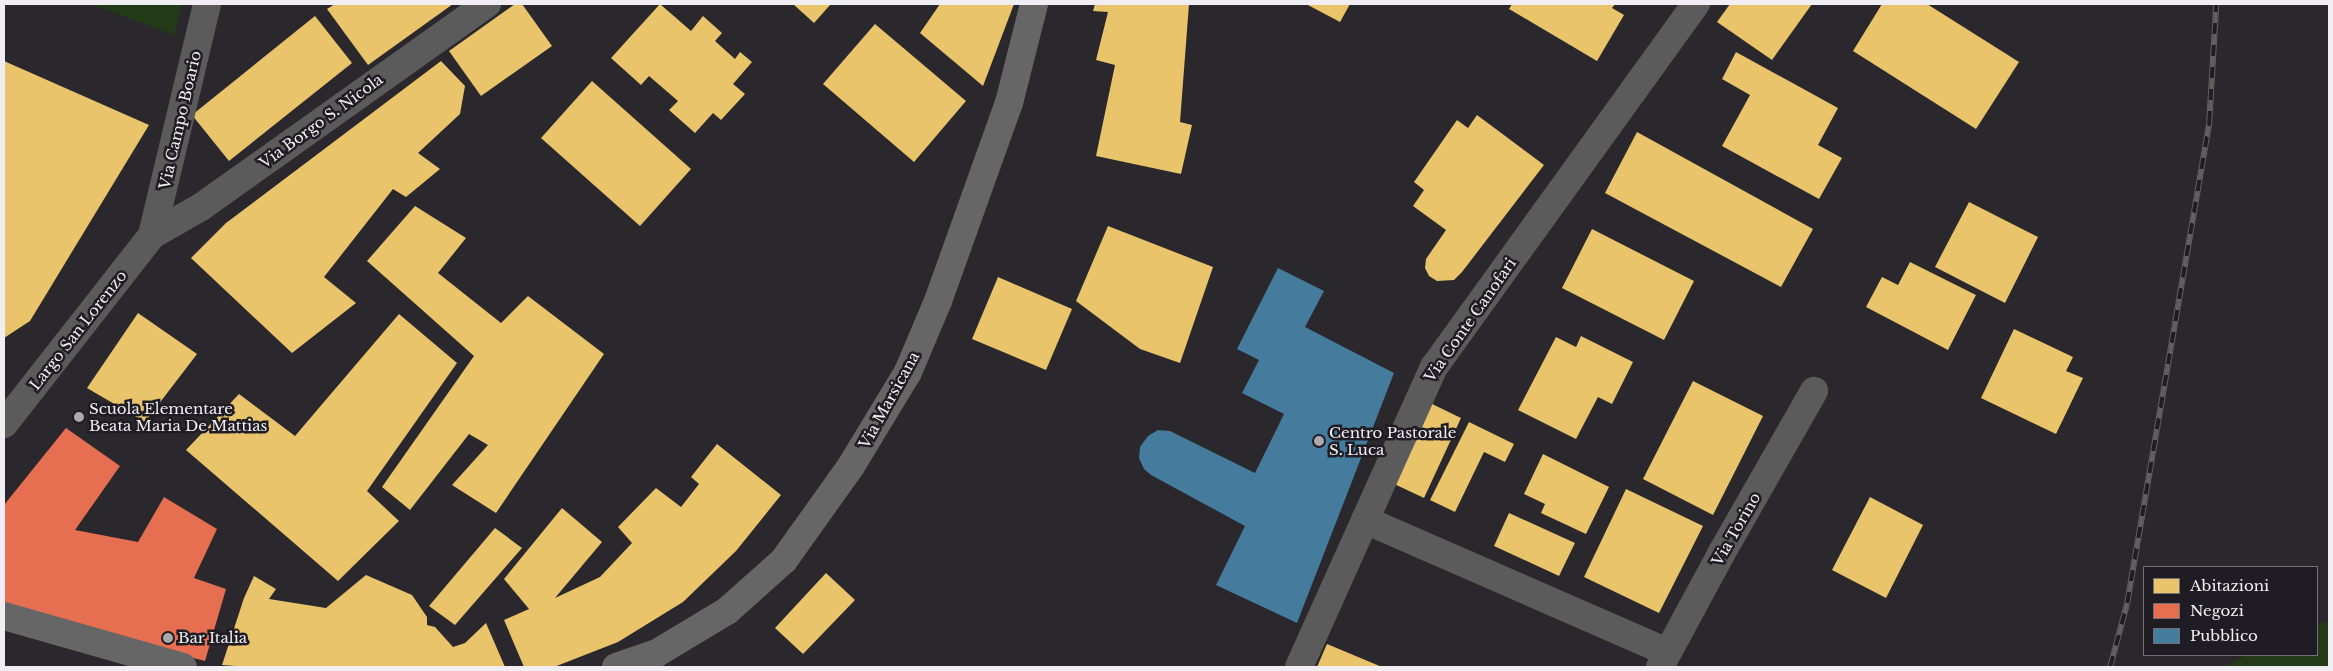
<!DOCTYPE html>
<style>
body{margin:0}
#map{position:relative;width:2333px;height:671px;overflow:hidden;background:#2a282c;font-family:"Libre Baskerville",serif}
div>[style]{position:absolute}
.green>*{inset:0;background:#223a18}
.homes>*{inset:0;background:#e9c46a}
.shops>*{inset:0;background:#e76f51}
.public>*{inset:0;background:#457b9d}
.minor>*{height:28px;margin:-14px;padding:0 14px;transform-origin:14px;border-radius:14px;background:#5b5b5b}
.secondary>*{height:28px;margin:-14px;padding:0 14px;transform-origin:14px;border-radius:14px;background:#676666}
.rail>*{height:5.5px;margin-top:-2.75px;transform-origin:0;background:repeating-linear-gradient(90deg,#1f1d23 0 11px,#605f61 0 22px);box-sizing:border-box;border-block:1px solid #605f61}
.dots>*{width:14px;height:14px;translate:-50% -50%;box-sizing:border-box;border:2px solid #1f1d23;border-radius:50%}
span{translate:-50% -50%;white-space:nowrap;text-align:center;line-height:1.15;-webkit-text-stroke:5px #1f1d23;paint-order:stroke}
.street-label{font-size:15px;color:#f0eef3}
.poi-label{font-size:15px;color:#f0eef3}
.left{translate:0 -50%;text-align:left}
.frame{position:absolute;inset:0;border:5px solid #f0eef3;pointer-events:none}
.legend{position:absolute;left:2143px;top:566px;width:175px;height:90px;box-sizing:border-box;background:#1f1d23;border:1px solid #737176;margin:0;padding:6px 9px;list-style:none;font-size:15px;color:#f0eef3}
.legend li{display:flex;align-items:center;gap:10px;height:25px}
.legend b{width:25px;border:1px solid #737176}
</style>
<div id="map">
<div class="green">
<div style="clip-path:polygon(91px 4px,182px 4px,174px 35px)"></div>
<div style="clip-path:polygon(2329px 621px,2329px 667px,2225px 667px,2246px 655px,2317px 655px,2317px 624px)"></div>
</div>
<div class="homes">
<div style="clip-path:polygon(335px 4px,453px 4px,368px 65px,327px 9px)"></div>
<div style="clip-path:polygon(515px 4px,522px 4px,552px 46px,481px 96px,449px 51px)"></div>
<div style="clip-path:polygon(660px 4px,691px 31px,703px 16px,722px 33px,715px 41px,735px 59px,740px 52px,752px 62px,733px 84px,745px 94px,721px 120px,713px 113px,695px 133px,669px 110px,678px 101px,649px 76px,641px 85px,611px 58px)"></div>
<div style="clip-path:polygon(793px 4px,831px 4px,814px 23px)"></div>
<div style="clip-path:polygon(940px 4px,1014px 4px,983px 86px,920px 33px)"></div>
<div style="clip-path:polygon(1095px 4px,1189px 4px,1180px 122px,1192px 125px,1181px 174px,1096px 156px,1115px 65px,1096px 60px,1108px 12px,1093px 11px)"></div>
<div style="clip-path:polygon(1306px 4px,1350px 4px,1340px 22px)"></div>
<div style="clip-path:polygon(1512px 4px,1615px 4px,1612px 8px,1624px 15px,1597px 61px,1509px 9px)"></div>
<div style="clip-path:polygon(1730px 4px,1812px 4px,1772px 60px,1717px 22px)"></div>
<div style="clip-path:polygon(1882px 4px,1927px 4px,2019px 62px,1976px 129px,1853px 51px)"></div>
<div style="clip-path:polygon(315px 16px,352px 63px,229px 161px,192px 115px)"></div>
<div style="clip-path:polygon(875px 24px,966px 101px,914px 162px,823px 84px)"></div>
<div style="clip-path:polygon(1736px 52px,1838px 108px,1818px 145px,1842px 158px,1819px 199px,1722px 146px,1750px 95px,1722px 79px)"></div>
<div style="clip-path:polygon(4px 61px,149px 125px,30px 321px,4px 338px)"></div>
<div style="clip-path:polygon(441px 61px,465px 86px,460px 114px,418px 153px,440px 169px,406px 197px,393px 189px,324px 277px,356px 303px,292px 353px,191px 258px,226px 223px)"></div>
<div style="clip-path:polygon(592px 81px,691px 169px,640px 226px,541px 138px)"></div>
<div style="clip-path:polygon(1477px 115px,1544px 165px,1462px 272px,1454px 280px,1437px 281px,1429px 276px,1425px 268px,1426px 259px,1446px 230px,1413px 206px,1424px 190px,1414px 182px,1457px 120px,1468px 128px)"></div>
<div style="clip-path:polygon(1637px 132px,1813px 229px,1781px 287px,1605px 193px)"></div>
<div style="clip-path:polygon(1969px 202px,2038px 237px,2005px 303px,1935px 267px)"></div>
<div style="clip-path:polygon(415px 206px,466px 238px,438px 273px,501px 323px,528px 296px,604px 354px,496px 513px,452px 485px,488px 445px,469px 434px,410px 510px,382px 487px,474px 356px,367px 261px)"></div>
<div style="clip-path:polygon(1108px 226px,1213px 267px,1180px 363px,1140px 349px,1076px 301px)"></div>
<div style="clip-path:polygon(1592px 229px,1694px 281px,1664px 340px,1562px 288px)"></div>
<div style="clip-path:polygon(1910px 262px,1976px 295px,1948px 350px,1866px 307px,1882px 277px,1898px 285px)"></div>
<div style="clip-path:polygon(998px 277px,1072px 309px,1046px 370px,972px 339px)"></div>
<div style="clip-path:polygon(138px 313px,197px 354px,145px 422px,87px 388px)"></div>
<div style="clip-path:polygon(399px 314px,457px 363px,367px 491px,399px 521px,338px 581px,186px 450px,239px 394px,295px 436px)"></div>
<div style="clip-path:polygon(2014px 329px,2073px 357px,2066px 371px,2083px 378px,2056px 434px,1981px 398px)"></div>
<div style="clip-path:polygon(1581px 336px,1633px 362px,1612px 404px,1598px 397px,1576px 439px,1518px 410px,1556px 337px,1576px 347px)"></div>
<div style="clip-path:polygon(1693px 381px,1763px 416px,1713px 515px,1643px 479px)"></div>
<div style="clip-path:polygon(1428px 402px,1461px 418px,1424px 498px,1390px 482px)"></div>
<div style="clip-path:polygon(1469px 422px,1514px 444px,1505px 462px,1484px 452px,1455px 512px,1430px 500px)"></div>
<div style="clip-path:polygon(717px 444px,781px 495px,736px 551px,683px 602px,618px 642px,554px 667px,524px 667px,504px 620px,529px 609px,504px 579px,562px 508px,602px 542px,555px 598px,600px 577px,632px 543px,618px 527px,656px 488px,681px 507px,699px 484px,691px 477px)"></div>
<div style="clip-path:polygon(1543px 454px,1609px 487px,1586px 534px,1541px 513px,1545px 504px,1524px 494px)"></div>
<div style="clip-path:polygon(1626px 489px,1703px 526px,1659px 613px,1584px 577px)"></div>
<div style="clip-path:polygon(1870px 497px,1923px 525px,1886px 598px,1832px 570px)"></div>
<div style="clip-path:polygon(1509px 513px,1575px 543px,1559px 576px,1494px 546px)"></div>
<div style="clip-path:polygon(495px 528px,522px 548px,455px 625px,429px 606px)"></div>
<div style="clip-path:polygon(826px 573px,855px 600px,803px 654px,775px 628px)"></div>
<div style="clip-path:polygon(366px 575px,412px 595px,427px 617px,427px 625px,435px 627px,453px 647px,465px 643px,486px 623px,505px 667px,248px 667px,222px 665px,244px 598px,254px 576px,276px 589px,269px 599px,326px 608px)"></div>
<div style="clip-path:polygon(1327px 644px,1382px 667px,1317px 667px)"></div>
</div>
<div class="shops">
<div style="clip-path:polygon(66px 428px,120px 466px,75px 530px,138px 542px,164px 497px,217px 529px,194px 578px,226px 589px,205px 661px,4px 609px,4px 505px)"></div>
</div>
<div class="public">
<div style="clip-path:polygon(1278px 268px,1324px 291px,1305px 327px,1394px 373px,1297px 623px,1216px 585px,1245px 526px,1151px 475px,1144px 469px,1139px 458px,1140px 447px,1148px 436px,1158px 430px,1170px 431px,1255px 473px,1284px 414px,1242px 393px,1259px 360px,1237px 349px)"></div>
</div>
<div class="minor">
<div style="left:152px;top:235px;width:237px;rotate:-76.6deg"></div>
<div style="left:4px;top:424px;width:240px;rotate:-51.9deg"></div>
<div style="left:152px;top:235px;width:56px;rotate:-29.7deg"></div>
<div style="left:201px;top:207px;width:351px;rotate:-35.4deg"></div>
<div style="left:1365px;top:520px;width:330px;rotate:23.6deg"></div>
<div style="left:1299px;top:667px;width:329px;rotate:-65.8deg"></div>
<div style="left:1434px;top:367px;width:448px;rotate:-54.2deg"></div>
<div style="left:1660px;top:667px;width:128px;rotate:-61.6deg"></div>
<div style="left:1721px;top:554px;width:188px;rotate:-60.3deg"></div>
</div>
<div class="secondary">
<div style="left:4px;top:616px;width:186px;rotate:15.9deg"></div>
<div style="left:616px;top:667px;width:43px;rotate:-18.9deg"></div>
<div style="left:657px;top:653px;width:82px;rotate:-31deg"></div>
<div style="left:727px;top:611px;width:76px;rotate:-41.8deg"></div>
<div style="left:784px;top:560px;width:115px;rotate:-54.5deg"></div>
<div style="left:851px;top:466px;width:110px;rotate:-58.8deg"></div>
<div style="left:908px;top:372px;width:77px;rotate:-67.1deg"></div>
<div style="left:938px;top:301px;width:210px;rotate:-70.3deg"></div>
<div style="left:1009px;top:103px;width:102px;rotate:-75.8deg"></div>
</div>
<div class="rail">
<div style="left:2110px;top:667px;width:66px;rotate:-75.1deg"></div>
<div style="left:2127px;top:603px;width:488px;rotate:-80.3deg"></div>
<div style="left:2209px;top:122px;width:118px;rotate:-86.6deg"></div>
</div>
<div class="dots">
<div style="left:79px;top:417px;background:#aba9ad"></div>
<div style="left:1319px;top:441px;background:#aba9ad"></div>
<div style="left:168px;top:638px;background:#aba9ad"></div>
</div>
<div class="street-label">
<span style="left:180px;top:120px;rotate:-77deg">Via Campo Boario</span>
<span style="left:321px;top:121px;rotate:-36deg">Via Borgo S. Nicola</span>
<span style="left:1470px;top:320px;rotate:-55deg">Via Conte Canofari</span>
<span style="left:78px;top:330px;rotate:-52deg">Largo San Lorenzo</span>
<span style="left:889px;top:400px;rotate:-61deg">Via Marsicana</span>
<span style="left:1736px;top:529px;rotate:-60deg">Via Torino</span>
</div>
<div class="poi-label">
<span class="left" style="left:89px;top:417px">Scuola Elementare<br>Beata Maria De Mattias</span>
<span class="left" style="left:1329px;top:441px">Centro Pastorale<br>S. Luca</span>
<span class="left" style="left:178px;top:638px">Bar Italia</span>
</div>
<div class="frame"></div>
<ul class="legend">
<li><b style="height:14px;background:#e9c46a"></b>Abitazioni</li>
<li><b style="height:14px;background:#e76f51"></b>Negozi</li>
<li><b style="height:14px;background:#457b9d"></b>Pubblico</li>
</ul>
</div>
